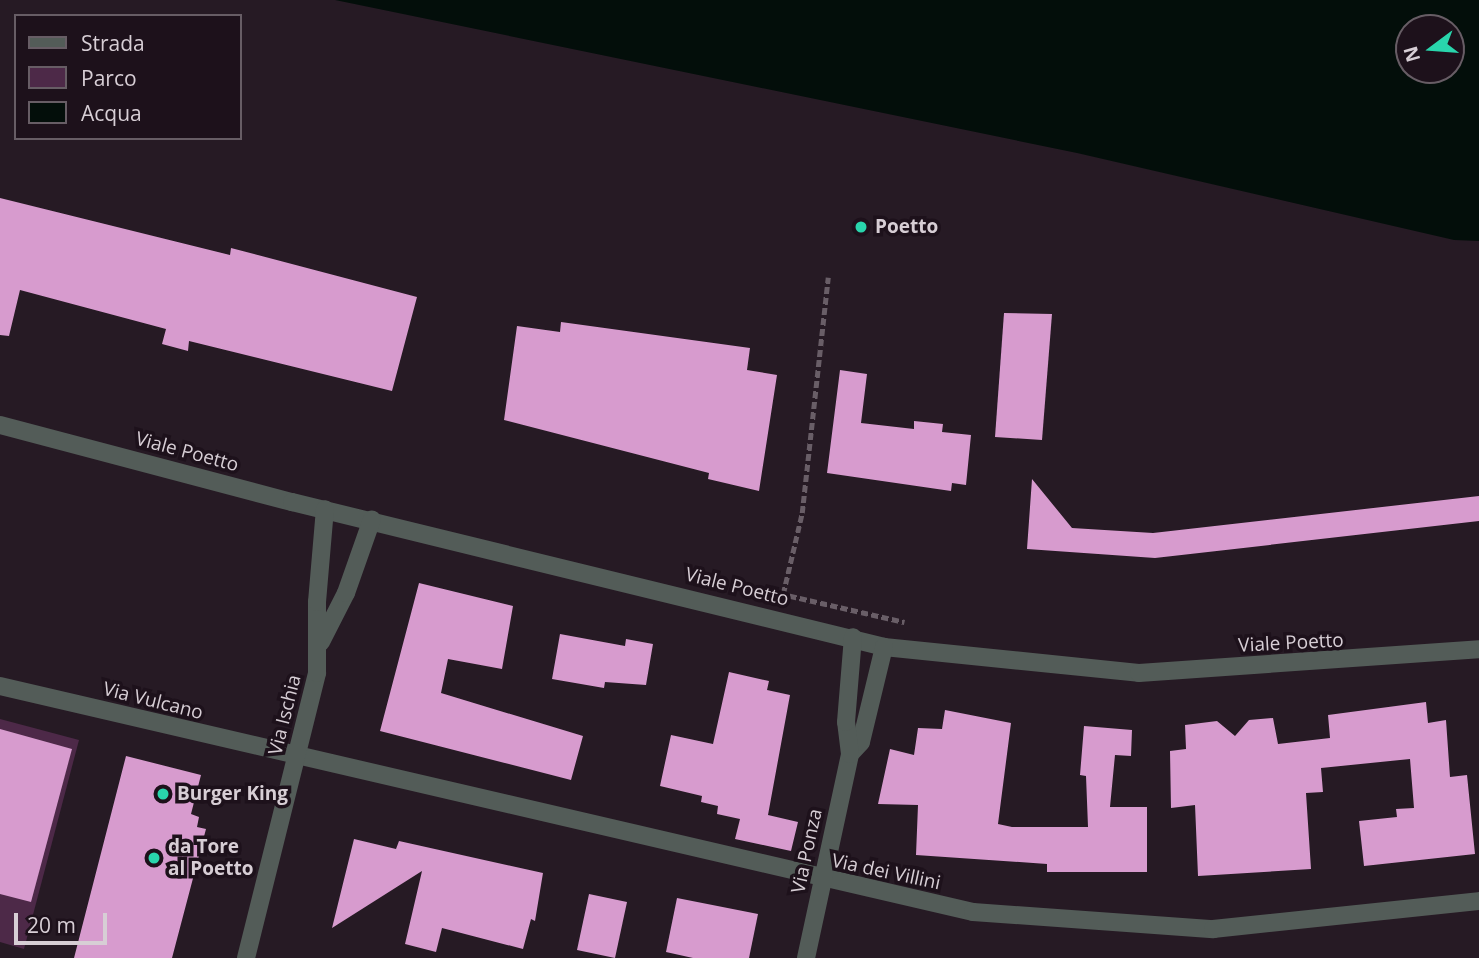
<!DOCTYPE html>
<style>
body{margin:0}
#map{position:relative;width:1479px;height:958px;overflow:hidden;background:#261a24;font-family:"Open Sans",sans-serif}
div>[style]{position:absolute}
.green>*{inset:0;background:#4d2948}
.water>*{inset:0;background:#030e0a}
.building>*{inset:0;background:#d79bce}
.path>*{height:4.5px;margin-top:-2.25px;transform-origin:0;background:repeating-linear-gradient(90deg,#695e67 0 7px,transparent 0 10.5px)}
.minor>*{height:18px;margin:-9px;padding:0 9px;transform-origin:9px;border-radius:9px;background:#535c58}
.dots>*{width:19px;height:19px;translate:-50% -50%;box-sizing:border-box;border:4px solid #1d111b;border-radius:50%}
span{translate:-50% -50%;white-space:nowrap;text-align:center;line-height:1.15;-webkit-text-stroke:7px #1d111b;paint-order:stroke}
.poi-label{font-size:19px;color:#d7ced5;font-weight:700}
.left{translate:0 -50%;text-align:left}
.street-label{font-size:19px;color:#d7ced5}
.legend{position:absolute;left:14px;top:14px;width:228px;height:126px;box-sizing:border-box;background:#1d111b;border:2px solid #675d65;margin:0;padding:9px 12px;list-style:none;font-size:21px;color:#d7ced5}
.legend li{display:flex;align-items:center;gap:14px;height:35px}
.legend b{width:35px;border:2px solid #675d65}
.north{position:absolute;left:1395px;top:14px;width:70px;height:70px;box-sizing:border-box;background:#1d111b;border:2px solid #675d65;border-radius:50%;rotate:254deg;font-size:19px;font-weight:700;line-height:28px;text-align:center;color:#d7ced5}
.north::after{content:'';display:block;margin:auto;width:24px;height:32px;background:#29d5ac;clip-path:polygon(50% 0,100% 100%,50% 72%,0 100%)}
.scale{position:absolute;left:14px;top:913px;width:93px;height:32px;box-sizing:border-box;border:4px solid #d7ced5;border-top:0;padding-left:9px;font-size:21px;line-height:24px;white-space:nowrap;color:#d7ced5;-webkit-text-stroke:5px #1d111b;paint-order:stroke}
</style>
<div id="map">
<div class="green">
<div style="clip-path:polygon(0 719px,79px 740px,24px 949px,0 942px)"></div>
</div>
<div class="water">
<div style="clip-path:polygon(evenodd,335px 0,1479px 0,1479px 241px,1454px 240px,1077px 153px,335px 0,1409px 28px,1451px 28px,1451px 70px,1409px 70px,1409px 28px)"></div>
</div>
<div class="building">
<div style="clip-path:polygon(0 198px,230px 255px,231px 248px,417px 297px,392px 391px,189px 341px,188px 351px,162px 344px,166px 329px,20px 290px,9px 336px,0 335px)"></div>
<div style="clip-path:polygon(1004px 313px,1052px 314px,1042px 440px,995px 437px)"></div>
<div style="clip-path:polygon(561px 322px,750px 348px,747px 370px,777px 375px,759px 491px,708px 479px,709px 473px,504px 420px,517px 326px,560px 332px)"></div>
<div style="clip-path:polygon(840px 370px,867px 374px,861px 423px,914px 429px,914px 421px,943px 424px,942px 432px,971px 435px,966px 485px,952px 483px,951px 491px,827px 473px)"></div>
<div style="clip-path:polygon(1032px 479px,1072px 528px,1153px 533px,1479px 496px,1479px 521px,1155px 558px,1027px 549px)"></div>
<div style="clip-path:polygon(419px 583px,513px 606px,502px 669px,448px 659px,441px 693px,583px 736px,571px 780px,380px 731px)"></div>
<div style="clip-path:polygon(560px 634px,625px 646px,626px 639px,653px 644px,646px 685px,605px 682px,604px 688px,552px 679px)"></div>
<div style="clip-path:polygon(729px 672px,769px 681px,767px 690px,790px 695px,768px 815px,798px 822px,791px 851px,735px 839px,740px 819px,717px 814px,718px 806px,701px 802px,702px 796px,660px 786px,671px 735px,713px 744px)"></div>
<div style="clip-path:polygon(1426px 702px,1428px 723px,1446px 720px,1450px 777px,1467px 775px,1475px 854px,1364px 866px,1359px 821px,1397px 817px,1396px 809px,1414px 808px,1410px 759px,1321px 768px,1323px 792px,1306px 793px,1311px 869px,1198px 876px,1195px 805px,1171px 808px,1170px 751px,1186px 749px,1185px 725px,1217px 721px,1235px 736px,1249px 720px,1273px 718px,1278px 744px,1330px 738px,1328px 715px)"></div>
<div style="clip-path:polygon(945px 710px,1011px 723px,998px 824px,1012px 827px,1088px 827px,1086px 776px,1080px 775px,1084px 726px,1132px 730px,1131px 756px,1115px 755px,1110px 807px,1147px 807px,1147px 872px,1047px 872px,1047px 864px,916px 855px,918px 805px,878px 804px,890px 749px,914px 755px,918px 728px,942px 729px)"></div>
<div style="clip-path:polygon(0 729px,72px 749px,31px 902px,0 894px)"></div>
<div style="clip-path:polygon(126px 756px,201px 775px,191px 814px,199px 817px,197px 827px,206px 829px,172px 958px,74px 958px)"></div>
<div style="clip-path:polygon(354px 839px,396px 849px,399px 841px,543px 873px,535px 921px,531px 919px,523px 949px,442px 928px,436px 952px,405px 944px,422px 871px,332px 928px)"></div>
<div style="clip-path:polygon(589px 894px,627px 902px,615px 958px,577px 950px)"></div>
<div style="clip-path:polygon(677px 898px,758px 914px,749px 958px,693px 958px,666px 952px)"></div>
</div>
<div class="path">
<div style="left:769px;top:591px;width:139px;rotate:12.9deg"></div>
<div style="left:783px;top:594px;width:83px;rotate:-76.8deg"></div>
<div style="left:802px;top:513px;width:237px;rotate:-83.7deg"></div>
</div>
<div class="minor">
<div style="left:0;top:425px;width:302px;rotate:14.8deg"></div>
<div style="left:292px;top:502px;width:609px;rotate:13.76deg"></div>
<div style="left:884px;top:647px;width:256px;rotate:5.8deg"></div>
<div style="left:1139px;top:673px;width:341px;rotate:-4deg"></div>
<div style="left:321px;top:642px;width:55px;rotate:-63deg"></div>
<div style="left:346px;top:593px;width:78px;rotate:-70.6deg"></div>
<div style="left:0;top:686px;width:999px;rotate:13.08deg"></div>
<div style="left:973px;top:912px;width:241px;rotate:4.1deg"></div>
<div style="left:1213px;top:929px;width:267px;rotate:-6deg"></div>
<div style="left:850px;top:754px;width:16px;rotate:-47deg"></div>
<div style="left:861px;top:742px;width:98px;rotate:-76.4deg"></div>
<div style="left:246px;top:958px;width:294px;rotate:-76deg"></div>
<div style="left:317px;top:673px;width:71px;rotate:-90deg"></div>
<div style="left:317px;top:602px;width:93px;rotate:-85.1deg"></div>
<div style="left:806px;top:958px;width:209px;rotate:-77.8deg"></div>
<div style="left:850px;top:754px;width:32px;rotate:-97deg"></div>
<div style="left:846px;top:722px;width:85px;rotate:-85.3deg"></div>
</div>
<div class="dots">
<div style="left:861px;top:227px;background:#29d5ac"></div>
<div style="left:163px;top:794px;background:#29d5ac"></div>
<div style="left:154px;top:858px;background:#29d5ac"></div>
</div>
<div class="poi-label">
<span class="left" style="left:875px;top:227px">Poetto</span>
<span class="left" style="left:177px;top:794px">Burger King</span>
<span class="left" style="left:168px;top:858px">da Tore<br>al Poetto</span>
</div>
<div class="street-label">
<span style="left:187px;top:452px;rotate:15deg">Viale Poetto</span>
<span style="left:737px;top:587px;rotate:14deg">Viale Poetto</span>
<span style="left:1291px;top:643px;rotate:-3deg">Viale Poetto</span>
<span style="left:153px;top:701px;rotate:14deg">Via Vulcano</span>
<span style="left:285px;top:715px;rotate:-76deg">Via Ischia</span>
<span style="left:807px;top:851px;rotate:-78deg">Via Ponza</span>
<span style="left:886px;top:872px;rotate:12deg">Via dei Villini</span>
</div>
<ul class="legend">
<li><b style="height:9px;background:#535c58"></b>Strada</li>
<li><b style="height:19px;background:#4d2948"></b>Parco</li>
<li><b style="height:19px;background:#030e0a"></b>Acqua</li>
</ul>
<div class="north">N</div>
<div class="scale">20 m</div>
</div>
